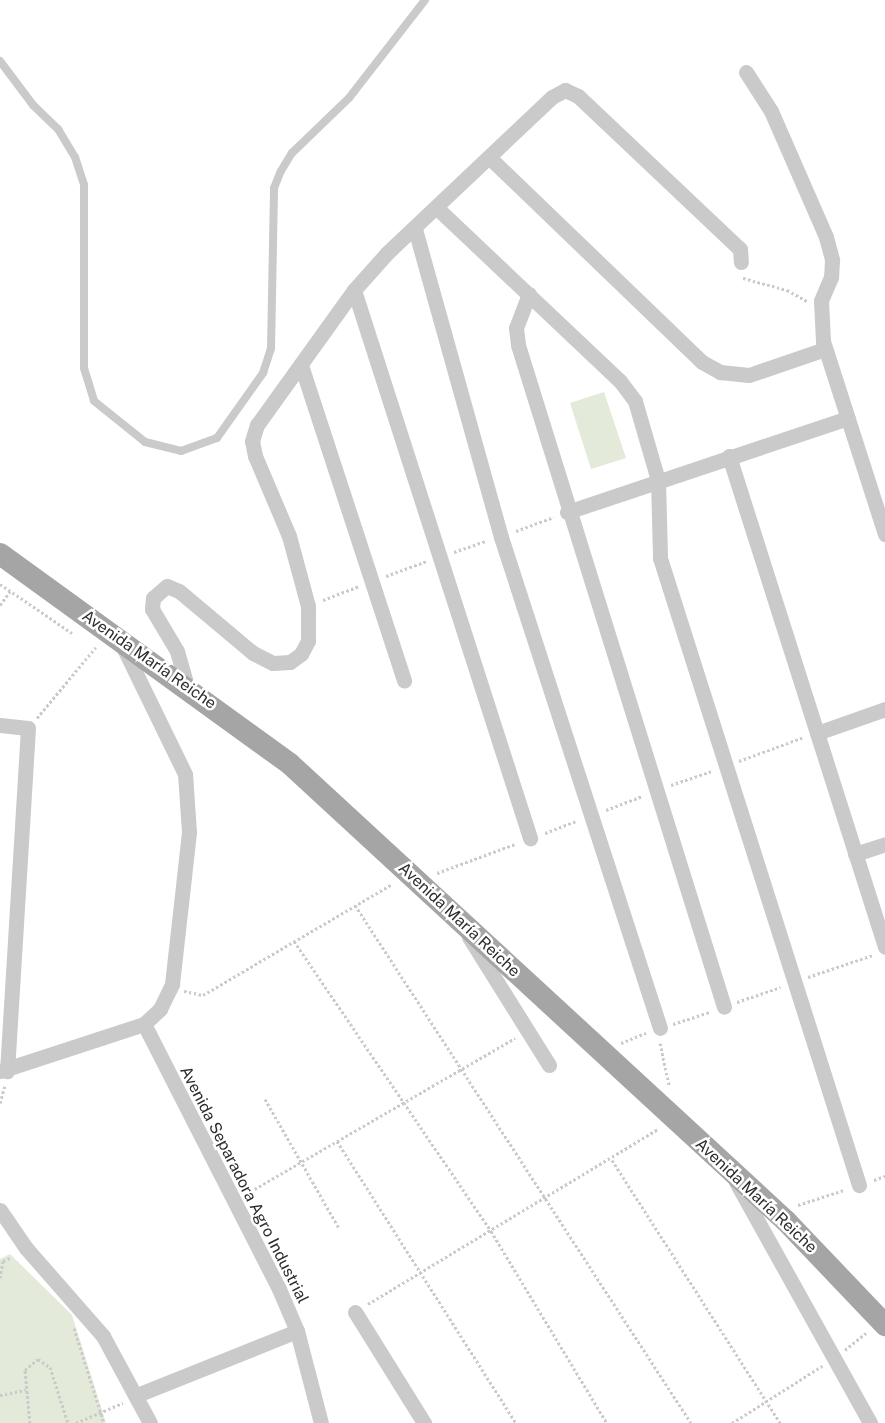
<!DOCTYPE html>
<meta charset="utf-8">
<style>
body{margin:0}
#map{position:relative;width:885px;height:1423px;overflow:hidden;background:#fff;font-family:"Public Sans",sans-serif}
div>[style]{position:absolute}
.green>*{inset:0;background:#e3eada}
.path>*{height:3px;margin-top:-1.5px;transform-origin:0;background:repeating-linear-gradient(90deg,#cacaca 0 2.5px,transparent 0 5px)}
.lane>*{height:8px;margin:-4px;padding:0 4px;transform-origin:4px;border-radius:4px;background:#cacaca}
.street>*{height:15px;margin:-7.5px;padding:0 7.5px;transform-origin:7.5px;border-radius:7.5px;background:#cacaca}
.primary>*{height:22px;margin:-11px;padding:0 11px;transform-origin:11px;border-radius:11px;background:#a5a5a5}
span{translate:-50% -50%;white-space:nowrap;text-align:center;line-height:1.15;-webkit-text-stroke:5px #fff;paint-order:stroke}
.street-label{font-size:16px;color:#2d2d2d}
</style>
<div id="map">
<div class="green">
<div style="clip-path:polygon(604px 392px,626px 458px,591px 469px,570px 403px)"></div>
<div style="clip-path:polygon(10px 1254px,72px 1315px,106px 1423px,0 1423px,0 1259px)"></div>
</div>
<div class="path">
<div style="left:743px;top:278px;width:46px;rotate:15.3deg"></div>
<div style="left:787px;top:290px;width:23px;rotate:29deg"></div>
<div style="left:516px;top:531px;width:40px;rotate:-20.2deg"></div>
<div style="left:454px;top:552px;width:34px;rotate:-19deg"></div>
<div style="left:386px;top:576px;width:44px;rotate:-20.1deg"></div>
<div style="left:0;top:584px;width:87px;rotate:34.2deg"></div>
<div style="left:323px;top:600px;width:39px;rotate:-21deg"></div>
<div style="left:0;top:605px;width:17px;rotate:-54deg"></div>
<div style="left:37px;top:718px;width:92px;rotate:-50.3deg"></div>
<div style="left:739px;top:761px;width:69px;rotate:-20.3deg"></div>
<div style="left:671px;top:785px;width:43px;rotate:-18.9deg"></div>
<div style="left:606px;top:810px;width:39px;rotate:-21deg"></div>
<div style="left:545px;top:833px;width:33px;rotate:-21deg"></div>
<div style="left:437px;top:873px;width:83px;rotate:-20.4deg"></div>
<div style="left:355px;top:905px;width:617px;rotate:57.03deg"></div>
<div style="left:294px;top:941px;width:351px;rotate:55.8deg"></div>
<div style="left:491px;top:1231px;width:224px;rotate:58.9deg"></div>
<div style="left:808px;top:977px;width:69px;rotate:-18.7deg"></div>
<div style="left:184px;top:991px;width:19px;rotate:12deg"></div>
<div style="left:203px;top:995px;width:219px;rotate:-30.4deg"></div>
<div style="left:737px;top:1002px;width:46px;rotate:-18.8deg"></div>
<div style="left:673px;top:1024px;width:39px;rotate:-18deg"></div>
<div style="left:621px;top:1043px;width:27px;rotate:-22deg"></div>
<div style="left:660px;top:1043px;width:43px;rotate:77.9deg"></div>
<div style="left:265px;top:1099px;width:149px;rotate:60.2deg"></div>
<div style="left:0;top:1103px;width:19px;rotate:-74deg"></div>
<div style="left:337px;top:1141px;width:334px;rotate:57.6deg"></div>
<div style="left:612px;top:1160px;width:312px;rotate:57.4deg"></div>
<div style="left:874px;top:1180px;width:12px;rotate:-20deg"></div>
<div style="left:246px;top:1194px;width:311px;rotate:-30.1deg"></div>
<div style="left:798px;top:1205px;width:48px;rotate:-18.1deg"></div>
<div style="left:0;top:1278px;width:17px;rotate:-80deg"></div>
<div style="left:3px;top:1261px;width:10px;rotate:-24deg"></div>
<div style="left:368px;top:1304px;width:339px;rotate:-31.1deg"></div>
<div style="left:74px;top:1328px;width:100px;rotate:72.5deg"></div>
<div style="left:845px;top:1350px;width:27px;rotate:-39deg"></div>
<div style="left:0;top:1395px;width:26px;rotate:-11deg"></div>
<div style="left:30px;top:1423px;width:53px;rotate:-95.4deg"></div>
<div style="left:25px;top:1370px;width:17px;rotate:-40deg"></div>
<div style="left:38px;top:1359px;width:14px;rotate:34deg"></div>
<div style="left:50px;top:1367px;width:59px;rotate:72.2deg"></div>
<div style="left:76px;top:1423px;width:51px;rotate:-23.1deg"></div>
<div style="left:732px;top:1423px;width:107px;rotate:-32.3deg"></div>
</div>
<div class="lane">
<div style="left:0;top:61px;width:55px;rotate:53.1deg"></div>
<div style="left:33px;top:105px;width:35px;rotate:44deg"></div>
<div style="left:58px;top:129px;width:33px;rotate:59deg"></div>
<div style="left:75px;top:157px;width:29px;rotate:72deg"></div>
<div style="left:84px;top:185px;width:183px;rotate:90deg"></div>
<div style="left:84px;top:368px;width:34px;rotate:73deg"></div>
<div style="left:94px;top:401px;width:65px;rotate:38.8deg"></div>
<div style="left:145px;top:442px;width:37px;rotate:14deg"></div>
<div style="left:181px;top:451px;width:38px;rotate:-20deg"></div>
<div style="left:217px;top:438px;width:80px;rotate:-54.7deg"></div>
<div style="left:263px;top:373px;width:26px;rotate:-72deg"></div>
<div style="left:271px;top:348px;width:160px;rotate:-88.9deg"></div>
<div style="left:274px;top:188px;width:18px;rotate:-68deg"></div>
<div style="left:281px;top:171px;width:21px;rotate:-59deg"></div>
<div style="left:292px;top:153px;width:79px;rotate:-44deg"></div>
<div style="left:349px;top:98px;width:124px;rotate:-52.2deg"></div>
</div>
<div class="street">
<div style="left:746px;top:72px;width:46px;rotate:57.3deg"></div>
<div style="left:771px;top:111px;width:137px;rotate:66.4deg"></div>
<div style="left:826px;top:237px;width:24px;rotate:75deg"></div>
<div style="left:832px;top:260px;width:17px;rotate:93deg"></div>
<div style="left:831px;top:277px;width:26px;rotate:113deg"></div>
<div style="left:821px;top:301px;width:40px;rotate:87.1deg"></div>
<div style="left:823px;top:341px;width:203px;rotate:72.2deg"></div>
<div style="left:491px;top:159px;width:293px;rotate:43.9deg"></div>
<div style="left:702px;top:362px;width:21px;rotate:29deg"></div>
<div style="left:720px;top:372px;width:29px;rotate:6deg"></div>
<div style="left:749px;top:375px;width:80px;rotate:-18.9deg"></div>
<div style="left:438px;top:209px;width:250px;rotate:43.4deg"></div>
<div style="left:620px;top:381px;width:25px;rotate:53deg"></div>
<div style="left:635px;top:401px;width:82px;rotate:73.8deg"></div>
<div style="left:658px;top:480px;width:78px;rotate:88.5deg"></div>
<div style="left:660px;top:558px;width:658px;rotate:72.39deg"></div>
<div style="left:415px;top:229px;width:320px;rotate:74.4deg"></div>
<div style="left:501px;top:537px;width:516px;rotate:72.06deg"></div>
<div style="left:354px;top:290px;width:576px;rotate:72.19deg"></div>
<div style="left:529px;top:294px;width:36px;rotate:111deg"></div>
<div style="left:516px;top:328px;width:17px;rotate:83deg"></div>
<div style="left:518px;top:345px;width:693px;rotate:72.71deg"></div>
<div style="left:301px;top:365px;width:332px;rotate:71.9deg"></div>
<div style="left:729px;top:456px;width:515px;rotate:72.37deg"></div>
<div style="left:567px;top:512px;width:296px;rotate:-18.5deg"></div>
<div style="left:187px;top:686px;width:36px;rotate:-106deg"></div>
<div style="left:177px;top:651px;width:49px;rotate:-120.8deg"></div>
<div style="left:152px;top:609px;width:11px;rotate:-85deg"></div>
<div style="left:153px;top:598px;width:18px;rotate:-41deg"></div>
<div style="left:167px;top:586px;width:13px;rotate:23deg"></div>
<div style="left:179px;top:591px;width:97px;rotate:40deg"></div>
<div style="left:253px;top:653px;width:22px;rotate:27deg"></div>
<div style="left:273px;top:663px;width:17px;rotate:-3deg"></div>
<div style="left:290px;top:662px;width:14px;rotate:-36deg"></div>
<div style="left:301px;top:654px;width:15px;rotate:-62deg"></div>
<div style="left:308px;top:641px;width:35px;rotate:-90deg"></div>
<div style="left:308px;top:606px;width:73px;rotate:-105.2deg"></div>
<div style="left:289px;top:536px;width:87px;rotate:-113deg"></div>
<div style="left:255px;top:456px;width:15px;rotate:-101deg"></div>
<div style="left:252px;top:441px;width:17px;rotate:-73deg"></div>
<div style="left:257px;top:425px;width:166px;rotate:-54.3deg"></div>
<div style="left:354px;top:290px;width:50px;rotate:-48.3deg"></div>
<div style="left:387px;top:253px;width:227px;rotate:-43.4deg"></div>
<div style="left:552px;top:97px;width:15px;rotate:-28deg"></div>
<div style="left:565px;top:90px;width:14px;rotate:25deg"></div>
<div style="left:578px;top:96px;width:223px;rotate:43.4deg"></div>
<div style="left:740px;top:249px;width:13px;rotate:86deg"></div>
<div style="left:0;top:725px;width:28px;rotate:6deg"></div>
<div style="left:28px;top:728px;width:344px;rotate:93.5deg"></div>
<div style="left:817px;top:733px;width:72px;rotate:-19.4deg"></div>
<div style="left:855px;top:854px;width:32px;rotate:-18deg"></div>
<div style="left:469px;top:937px;width:151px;rotate:58deg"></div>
<div style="left:144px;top:1024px;width:297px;rotate:63deg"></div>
<div style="left:279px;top:1289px;width:46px;rotate:66.8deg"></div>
<div style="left:297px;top:1331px;width:95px;rotate:75.4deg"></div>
<div style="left:0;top:1071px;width:151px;rotate:-18.1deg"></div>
<div style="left:144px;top:1024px;width:22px;rotate:-43deg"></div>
<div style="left:160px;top:1009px;width:28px;rotate:-64deg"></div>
<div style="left:172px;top:984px;width:153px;rotate:-83.6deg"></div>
<div style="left:189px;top:832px;width:58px;rotate:-93.9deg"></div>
<div style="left:185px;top:774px;width:144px;rotate:-116deg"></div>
<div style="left:736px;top:1182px;width:276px;rotate:60.9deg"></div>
<div style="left:0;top:1210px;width:46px;rotate:55.6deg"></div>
<div style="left:26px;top:1248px;width:117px;rotate:48.8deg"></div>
<div style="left:103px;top:1336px;width:99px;rotate:61.6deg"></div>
<div style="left:355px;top:1312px;width:131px;rotate:58.1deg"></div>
<div style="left:137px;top:1395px;width:172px;rotate:-21.8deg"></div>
</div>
<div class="primary">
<div style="left:0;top:554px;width:358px;rotate:35.9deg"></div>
<div style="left:290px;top:764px;width:674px;rotate:42.66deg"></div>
<div style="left:786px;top:1221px;width:144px;rotate:46.4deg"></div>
</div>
<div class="street-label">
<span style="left:149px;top:660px;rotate:35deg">Avenida María Reiche</span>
<span style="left:459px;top:920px;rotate:43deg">Avenida María Reiche</span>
<span style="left:244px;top:1185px;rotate:63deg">Avenida Separadora Agro Industrial</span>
<span style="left:756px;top:1196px;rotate:43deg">Avenida María Reiche</span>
</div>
</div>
